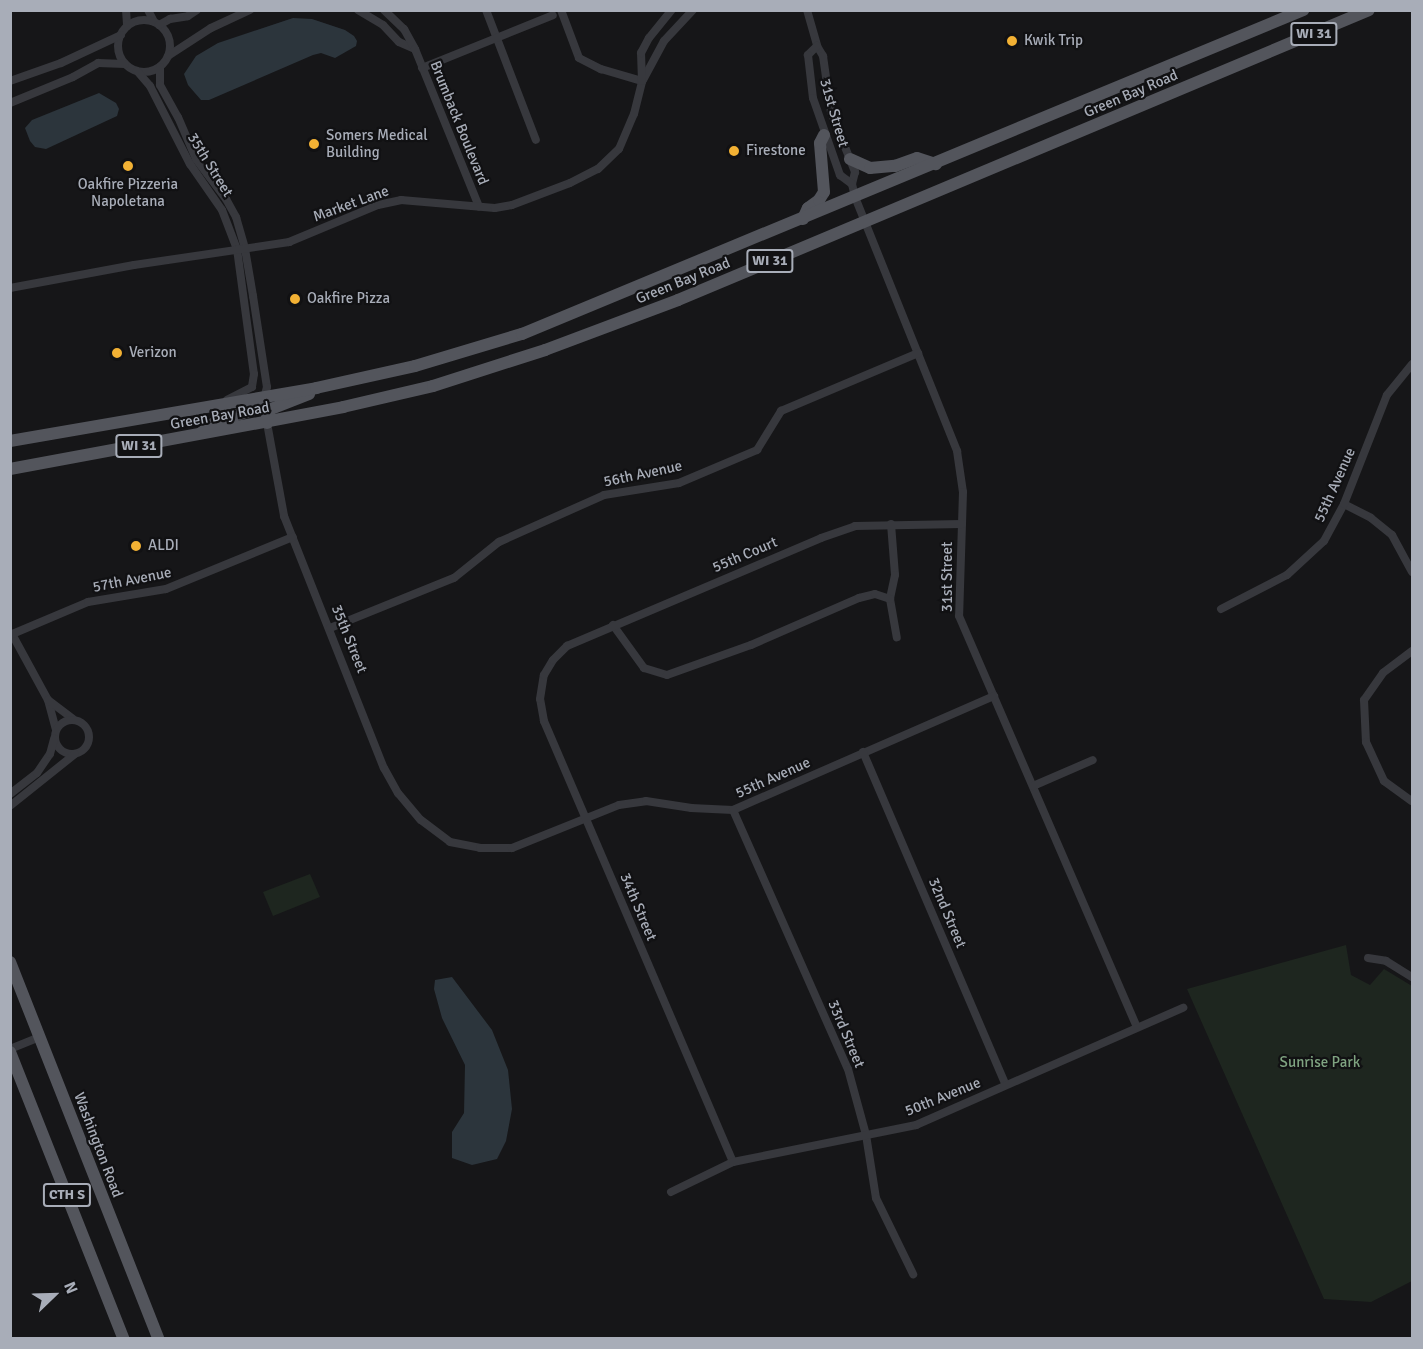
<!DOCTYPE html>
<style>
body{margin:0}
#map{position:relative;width:1423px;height:1349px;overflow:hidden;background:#161618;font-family:Signika,sans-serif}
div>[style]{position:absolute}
.green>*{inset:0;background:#1e261f}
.water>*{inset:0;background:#2c353c}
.street>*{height:8px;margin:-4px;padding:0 4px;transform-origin:4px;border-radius:4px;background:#37383d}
.street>.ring{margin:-4px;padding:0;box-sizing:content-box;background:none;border:8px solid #37383d;border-radius:50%}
.primary>*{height:12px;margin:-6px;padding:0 6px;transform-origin:6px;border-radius:6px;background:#53555c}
.dots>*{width:16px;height:16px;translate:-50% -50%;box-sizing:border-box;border:3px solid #111113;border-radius:50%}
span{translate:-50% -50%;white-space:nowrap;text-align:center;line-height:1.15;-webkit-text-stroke:4.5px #111113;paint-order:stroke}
.shield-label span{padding:2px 4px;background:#111113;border:2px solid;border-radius:4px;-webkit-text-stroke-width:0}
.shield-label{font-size:14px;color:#a8adb8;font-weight:700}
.poi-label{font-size:15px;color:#a8adb8}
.left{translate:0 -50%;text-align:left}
.street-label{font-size:15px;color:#a8adb8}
.park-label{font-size:15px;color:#7fa381}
.frame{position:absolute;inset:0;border:12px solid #a8adb8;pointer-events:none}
.north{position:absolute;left:24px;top:1265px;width:60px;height:60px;-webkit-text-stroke:4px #111113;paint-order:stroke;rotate:67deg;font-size:16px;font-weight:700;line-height:24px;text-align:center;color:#a8adb8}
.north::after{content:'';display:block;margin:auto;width:21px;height:27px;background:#a8adb8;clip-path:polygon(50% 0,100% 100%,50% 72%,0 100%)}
</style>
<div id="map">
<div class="green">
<div style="clip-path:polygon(310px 874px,320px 897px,273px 916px,263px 892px)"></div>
<div style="clip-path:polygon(1346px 945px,1351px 975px,1370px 985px,1384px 969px,1412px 986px,1412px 1281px,1371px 1302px,1324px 1299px,1187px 989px)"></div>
</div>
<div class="water">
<div style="clip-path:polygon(293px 18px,312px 19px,345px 30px,354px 36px,357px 41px,356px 46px,335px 58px,321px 53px,313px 55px,209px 100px,201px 100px,188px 85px,184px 74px,196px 56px,218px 43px)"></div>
<div style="clip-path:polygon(99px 93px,116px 103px,119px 109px,117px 116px,46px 149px,35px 147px,30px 141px,25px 128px,32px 120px)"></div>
<div style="clip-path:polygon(452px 977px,492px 1030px,508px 1070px,512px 1109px,506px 1141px,497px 1159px,472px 1165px,452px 1158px,452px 1132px,464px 1113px,465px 1065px,442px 1018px,434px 989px,435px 980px)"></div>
</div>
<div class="street">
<div style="left:126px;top:10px;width:16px;rotate:86deg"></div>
<div style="left:148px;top:10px;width:13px;rotate:63deg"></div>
<div style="left:358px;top:10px;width:29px;rotate:31deg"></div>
<div style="left:383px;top:25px;width:23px;rotate:47deg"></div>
<div style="left:399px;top:42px;width:17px;rotate:24deg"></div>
<div style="left:384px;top:10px;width:28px;rotate:44deg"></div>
<div style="left:404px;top:29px;width:23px;rotate:61deg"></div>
<div style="left:415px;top:49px;width:170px;rotate:67.9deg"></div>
<div style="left:486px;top:10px;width:139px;rotate:69deg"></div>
<div style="left:561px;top:10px;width:51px;rotate:69.4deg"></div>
<div style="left:579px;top:58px;width:25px;rotate:27deg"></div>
<div style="left:601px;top:69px;width:43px;rotate:16.3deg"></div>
<div style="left:807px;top:10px;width:37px;rotate:74deg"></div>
<div style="left:817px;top:46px;width:12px;rotate:59deg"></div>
<div style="left:823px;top:56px;width:57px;rotate:81.9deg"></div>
<div style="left:831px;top:112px;width:65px;rotate:68.2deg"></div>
<div style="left:855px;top:172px;width:12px;rotate:104deg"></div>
<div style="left:852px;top:184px;width:13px;rotate:77deg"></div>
<div style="left:855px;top:197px;width:274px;rotate:68.1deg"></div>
<div style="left:957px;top:451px;width:41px;rotate:81.7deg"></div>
<div style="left:963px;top:492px;width:124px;rotate:91.8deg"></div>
<div style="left:959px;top:616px;width:447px;rotate:66.6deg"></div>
<div class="ring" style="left:118px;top:20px;width:44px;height:44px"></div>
<div style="left:159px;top:25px;width:13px;rotate:-29deg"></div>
<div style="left:170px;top:19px;width:18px;rotate:-9deg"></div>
<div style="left:188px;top:16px;width:11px;rotate:-34deg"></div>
<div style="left:817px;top:46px;width:13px;rotate:135deg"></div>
<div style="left:808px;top:55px;width:43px;rotate:83.4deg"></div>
<div style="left:813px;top:98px;width:82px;rotate:70.7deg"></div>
<div style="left:840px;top:175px;width:15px;rotate:37deg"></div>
<div style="left:168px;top:56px;width:51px;rotate:-33.1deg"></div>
<div style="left:211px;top:28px;width:43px;rotate:-24.8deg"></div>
<div style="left:160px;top:67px;width:18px;rotate:90deg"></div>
<div style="left:160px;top:85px;width:37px;rotate:61deg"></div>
<div style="left:178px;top:117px;width:46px;rotate:66.8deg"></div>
<div style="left:196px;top:159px;width:50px;rotate:53.1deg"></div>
<div style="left:226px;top:199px;width:21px;rotate:61deg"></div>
<div style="left:236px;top:217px;width:33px;rotate:74deg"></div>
<div style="left:245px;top:249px;width:48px;rotate:80.3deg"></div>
<div style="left:253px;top:296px;width:92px;rotate:81.3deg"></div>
<div style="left:267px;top:387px;width:11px;rotate:105deg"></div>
<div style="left:422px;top:68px;width:141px;rotate:-22deg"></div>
<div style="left:137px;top:71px;width:20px;rotate:49deg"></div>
<div style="left:150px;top:86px;width:88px;rotate:62.9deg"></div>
<div style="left:190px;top:164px;width:56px;rotate:55.2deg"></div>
<div style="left:222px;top:210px;width:42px;rotate:69deg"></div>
<div style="left:237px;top:249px;width:126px;rotate:82.3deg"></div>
<div style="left:254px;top:374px;width:13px;rotate:99deg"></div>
<div style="left:252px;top:387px;width:28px;rotate:153deg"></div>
<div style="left:643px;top:80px;width:44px;rotate:-61.7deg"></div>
<div style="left:664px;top:41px;width:42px;rotate:-46.9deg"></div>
<div style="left:10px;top:81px;width:54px;rotate:-19.4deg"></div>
<div style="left:61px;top:63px;width:66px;rotate:-25deg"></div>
<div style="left:10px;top:103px;width:68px;rotate:-22.4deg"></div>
<div style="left:73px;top:77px;width:29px;rotate:-29deg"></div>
<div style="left:98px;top:63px;width:27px;rotate:2deg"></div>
<div style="left:10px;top:288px;width:126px;rotate:-10.5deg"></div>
<div style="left:134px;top:265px;width:157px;rotate:-8.4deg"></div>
<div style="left:289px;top:242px;width:96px;rotate:-22.6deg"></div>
<div style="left:378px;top:205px;width:24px;rotate:-12deg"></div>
<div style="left:401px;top:200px;width:94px;rotate:4.9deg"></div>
<div style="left:495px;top:208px;width:17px;rotate:-10deg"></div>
<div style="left:512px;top:205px;width:62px;rotate:-20.8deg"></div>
<div style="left:570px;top:183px;width:31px;rotate:-27deg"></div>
<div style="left:598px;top:169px;width:29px;rotate:-44deg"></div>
<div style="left:619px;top:149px;width:38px;rotate:-67deg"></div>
<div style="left:634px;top:114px;width:34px;rotate:-76deg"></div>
<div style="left:642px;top:81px;width:28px;rotate:-92deg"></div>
<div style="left:641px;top:53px;width:17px;rotate:-62deg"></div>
<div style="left:649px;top:38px;width:36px;rotate:-51deg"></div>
<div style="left:267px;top:423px;width:95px;rotate:79.6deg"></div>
<div style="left:284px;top:516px;width:271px;rotate:68.4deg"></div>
<div style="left:384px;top:768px;width:29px;rotate:61deg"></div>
<div style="left:398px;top:793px;width:35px;rotate:50deg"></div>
<div style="left:421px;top:820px;width:36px;rotate:37deg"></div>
<div style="left:450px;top:842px;width:31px;rotate:11deg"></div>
<div style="left:480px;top:848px;width:32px"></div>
<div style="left:512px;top:848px;width:115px;rotate:-21.9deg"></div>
<div style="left:619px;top:805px;width:27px;rotate:-8deg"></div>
<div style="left:646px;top:801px;width:46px;rotate:8.8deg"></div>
<div style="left:691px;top:808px;width:42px;rotate:2.7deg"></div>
<div style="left:733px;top:810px;width:285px;rotate:-23.6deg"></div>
<div style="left:1344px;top:504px;width:30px;rotate:27deg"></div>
<div style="left:1371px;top:518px;width:27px;rotate:39deg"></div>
<div style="left:1392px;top:535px;width:42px;rotate:61.6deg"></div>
<div style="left:891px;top:524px;width:51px;rotate:85.5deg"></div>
<div style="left:895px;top:575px;width:25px;rotate:102deg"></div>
<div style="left:890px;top:599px;width:39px;rotate:80deg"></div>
<div style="left:1221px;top:609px;width:74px;rotate:-27.3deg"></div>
<div style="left:1287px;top:575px;width:50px;rotate:-42.6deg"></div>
<div style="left:1324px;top:541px;width:42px;rotate:-61.6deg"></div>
<div style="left:1344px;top:504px;width:117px;rotate:-68.5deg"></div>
<div style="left:1387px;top:395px;width:40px;rotate:-51deg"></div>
<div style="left:613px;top:625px;width:53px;rotate:54.2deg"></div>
<div style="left:644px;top:668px;width:24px;rotate:17deg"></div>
<div style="left:667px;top:675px;width:89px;rotate:-19.7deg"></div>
<div style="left:751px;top:645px;width:118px;rotate:-23.5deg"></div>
<div style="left:859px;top:598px;width:16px;rotate:-14deg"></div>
<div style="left:875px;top:594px;width:16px;rotate:18deg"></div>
<div style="left:330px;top:628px;width:134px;rotate:-22deg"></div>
<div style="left:454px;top:578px;width:58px;rotate:-38.7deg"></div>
<div style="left:499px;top:542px;width:115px;rotate:-24.1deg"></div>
<div style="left:604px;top:495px;width:76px;rotate:-9.1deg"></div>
<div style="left:679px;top:483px;width:85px;rotate:-22.9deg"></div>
<div style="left:757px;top:450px;width:46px;rotate:-58.4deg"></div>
<div style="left:781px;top:411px;width:149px;rotate:-22.9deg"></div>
<div style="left:12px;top:634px;width:75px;rotate:61.4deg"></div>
<div style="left:48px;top:700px;width:30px;rotate:75deg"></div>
<div style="left:10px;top:635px;width:85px;rotate:-22.9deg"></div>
<div style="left:88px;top:602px;width:79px;rotate:-9.5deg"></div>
<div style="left:166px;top:589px;width:137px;rotate:-22.3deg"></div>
<div style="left:1412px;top:651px;width:36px;rotate:143deg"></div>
<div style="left:1383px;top:673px;width:33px;rotate:125deg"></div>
<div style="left:1364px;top:700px;width:42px;rotate:87.3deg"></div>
<div style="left:1366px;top:742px;width:43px;rotate:65.2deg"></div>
<div style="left:1384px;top:781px;width:34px;rotate:36deg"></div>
<div style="left:48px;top:700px;width:31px;rotate:37deg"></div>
<div class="ring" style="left:55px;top:720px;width:26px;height:26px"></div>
<div style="left:863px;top:752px;width:362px;rotate:66.8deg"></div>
<div style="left:1033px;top:786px;width:65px;rotate:-23.4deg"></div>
<div style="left:10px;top:794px;width:34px;rotate:-38deg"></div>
<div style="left:37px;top:773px;width:23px;rotate:-56deg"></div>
<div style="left:50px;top:754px;width:16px;rotate:-75deg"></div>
<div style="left:10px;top:806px;width:83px;rotate:-38.7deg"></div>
<div style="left:733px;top:810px;width:283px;rotate:66.1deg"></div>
<div style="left:848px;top:1069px;width:68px;rotate:74.7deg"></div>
<div style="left:866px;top:1135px;width:64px;rotate:81deg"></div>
<div style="left:876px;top:1198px;width:85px;rotate:64deg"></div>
<div style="left:1368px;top:958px;width:18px;rotate:9deg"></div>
<div style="left:1386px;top:961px;width:31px;rotate:32deg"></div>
<div style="left:10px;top:1049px;width:32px;rotate:-22deg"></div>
<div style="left:733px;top:1162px;width:480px;rotate:-113.2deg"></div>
<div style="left:544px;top:721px;width:22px;rotate:-100deg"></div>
<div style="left:540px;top:699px;width:24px;rotate:-81deg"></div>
<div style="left:544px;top:675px;width:17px;rotate:-59deg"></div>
<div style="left:553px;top:660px;width:20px;rotate:-45deg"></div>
<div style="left:567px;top:646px;width:276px;rotate:-23deg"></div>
<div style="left:821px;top:538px;width:36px;rotate:-19deg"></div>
<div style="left:855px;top:526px;width:107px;rotate:-1.1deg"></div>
<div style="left:671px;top:1192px;width:69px;rotate:-25.8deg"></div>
<div style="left:733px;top:1162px;width:187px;rotate:-11.4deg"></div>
<div style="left:916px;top:1125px;width:292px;rotate:-23.7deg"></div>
</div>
<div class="primary">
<div style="left:850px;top:159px;width:22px;rotate:24deg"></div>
<div style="left:870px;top:168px;width:25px;rotate:-5deg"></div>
<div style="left:895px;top:166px;width:23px;rotate:-20deg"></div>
<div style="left:917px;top:158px;width:20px;rotate:18deg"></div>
<div style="left:803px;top:219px;width:12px;rotate:-66deg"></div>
<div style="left:808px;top:208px;width:14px;rotate:-36deg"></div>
<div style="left:819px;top:200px;width:9px;rotate:-58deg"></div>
<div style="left:824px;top:192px;width:49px;rotate:-94.7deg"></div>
<div style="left:820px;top:143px;width:9px;rotate:-63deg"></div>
<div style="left:267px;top:423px;width:10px;rotate:-90deg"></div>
<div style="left:267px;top:413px;width:6px;rotate:-45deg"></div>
<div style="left:271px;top:409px;width:41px;rotate:-21.5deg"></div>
<div style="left:201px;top:433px;width:18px;rotate:-38deg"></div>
<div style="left:215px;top:422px;width:39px;rotate:-18deg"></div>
<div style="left:252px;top:410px;width:17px;rotate:-45deg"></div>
<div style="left:10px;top:441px;width:311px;rotate:-9.8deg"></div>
<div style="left:316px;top:388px;width:101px;rotate:-12.5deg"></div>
<div style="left:415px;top:366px;width:112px;rotate:-16.7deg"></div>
<div style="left:522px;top:334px;width:846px;rotate:-22.53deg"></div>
<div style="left:10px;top:469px;width:339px;rotate:-10.5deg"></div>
<div style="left:343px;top:407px;width:92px;rotate:-13.1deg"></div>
<div style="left:433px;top:386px;width:118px;rotate:-17.8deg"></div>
<div style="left:545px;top:350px;width:142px;rotate:-20.6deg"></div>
<div style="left:678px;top:300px;width:749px;rotate:-22.77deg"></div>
<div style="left:10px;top:962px;width:404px;rotate:68.5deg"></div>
<div style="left:10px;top:1052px;width:308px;rotate:68.4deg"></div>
</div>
<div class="dots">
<div style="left:1012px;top:41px;background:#f2b134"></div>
<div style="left:314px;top:144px;background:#f2b134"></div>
<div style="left:734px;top:151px;background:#f2b134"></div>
<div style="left:128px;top:166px;background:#f2b134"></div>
<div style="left:295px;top:299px;background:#f2b134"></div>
<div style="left:117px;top:353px;background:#f2b134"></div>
<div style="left:136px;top:546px;background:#f2b134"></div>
</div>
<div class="shield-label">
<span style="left:1314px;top:34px">WI 31</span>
<span style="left:770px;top:261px">WI 31</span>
<span style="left:139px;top:446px">WI 31</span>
<span style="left:67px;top:1195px">CTH S</span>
</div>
<div class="poi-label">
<span class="left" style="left:1024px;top:41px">Kwik Trip</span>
<span class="left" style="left:326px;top:144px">Somers Medical<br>Building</span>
<span class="left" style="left:746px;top:151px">Firestone</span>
<span style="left:128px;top:193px">Oakfire Pizzeria<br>Napoletana</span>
<span class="left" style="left:307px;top:299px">Oakfire Pizza</span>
<span class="left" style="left:129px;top:353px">Verizon</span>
<span class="left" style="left:148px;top:546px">ALDI</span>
</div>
<div class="street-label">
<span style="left:1131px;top:94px;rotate:-23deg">Green Bay Road</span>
<span style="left:834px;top:113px;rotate:74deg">31st Street</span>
<span style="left:459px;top:123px;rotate:68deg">Brumback Boulevard</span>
<span style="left:210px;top:165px;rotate:58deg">35th Street</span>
<span style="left:351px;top:204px;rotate:-20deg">Market Lane</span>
<span style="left:683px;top:281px;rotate:-22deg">Green Bay Road</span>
<span style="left:220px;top:416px;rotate:-10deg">Green Bay Road</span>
<span style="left:643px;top:474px;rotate:-12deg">56th Avenue</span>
<span style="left:1335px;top:485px;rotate:-66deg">55th Avenue</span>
<span style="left:745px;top:555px;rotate:-23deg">55th Court</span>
<span style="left:948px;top:577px;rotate:-90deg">31st Street</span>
<span style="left:132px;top:580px;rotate:-11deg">57th Avenue</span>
<span style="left:349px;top:639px;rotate:68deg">35th Street</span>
<span style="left:773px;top:778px;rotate:-24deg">55th Avenue</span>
<span style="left:638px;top:907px;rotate:67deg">34th Street</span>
<span style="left:947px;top:913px;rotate:67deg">32nd Street</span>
<span style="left:846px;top:1034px;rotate:67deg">33rd Street</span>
<span style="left:943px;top:1097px;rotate:-22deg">50th Avenue</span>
<span style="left:98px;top:1145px;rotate:69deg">Washington Road</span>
</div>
<div class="park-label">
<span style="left:1320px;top:1063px">Sunrise Park</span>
</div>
<div class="frame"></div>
<div class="north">N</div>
</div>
